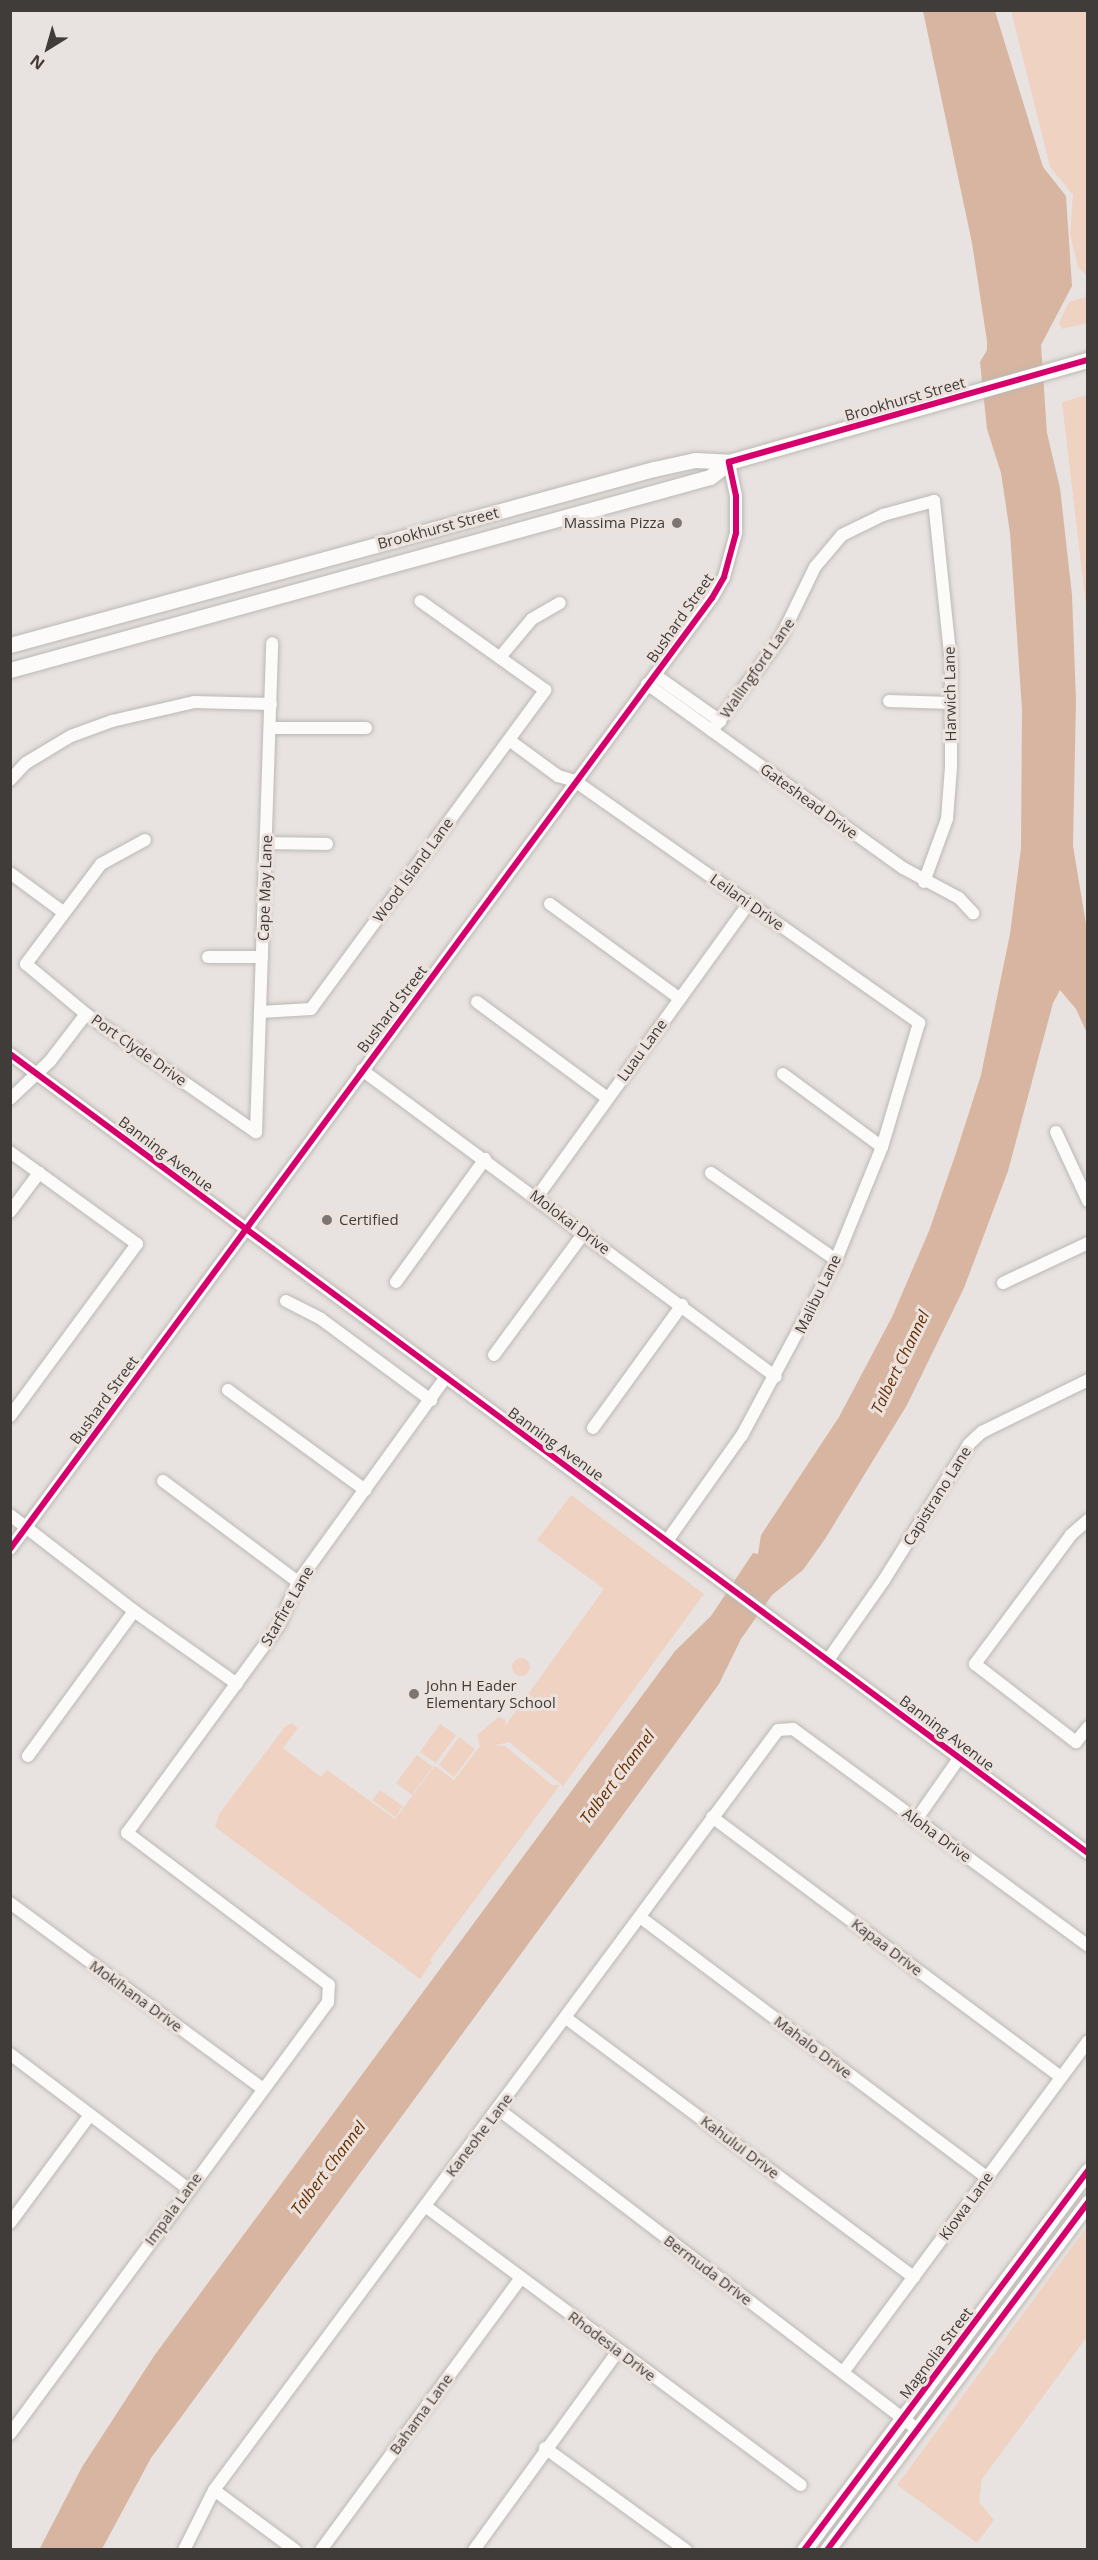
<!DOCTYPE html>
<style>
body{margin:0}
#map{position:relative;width:1098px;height:2560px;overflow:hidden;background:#e8e3e0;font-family:"Open Sans",sans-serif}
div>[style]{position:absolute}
.green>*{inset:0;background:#efd2c2}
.round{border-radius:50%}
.water>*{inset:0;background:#d7b5a1}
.roads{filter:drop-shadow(0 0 2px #bbb8b5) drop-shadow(0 0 2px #bbb8b5)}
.minor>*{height:12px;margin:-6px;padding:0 6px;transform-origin:6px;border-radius:6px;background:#fcfbfa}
.major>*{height:15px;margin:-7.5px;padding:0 7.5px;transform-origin:7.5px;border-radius:7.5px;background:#fcfbfa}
.cycleway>*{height:6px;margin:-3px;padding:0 3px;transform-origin:3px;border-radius:3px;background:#d6006c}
.dots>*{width:16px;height:16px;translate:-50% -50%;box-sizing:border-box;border:3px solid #ece2dd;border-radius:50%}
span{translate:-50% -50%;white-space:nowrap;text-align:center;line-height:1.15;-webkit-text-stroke:6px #ece2dd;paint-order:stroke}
.street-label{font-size:15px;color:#403c3a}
.poi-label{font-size:15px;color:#403c3a}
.right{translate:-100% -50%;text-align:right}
.left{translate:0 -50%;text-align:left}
.water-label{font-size:16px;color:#682f00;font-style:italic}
.frame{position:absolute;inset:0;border:12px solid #403c3a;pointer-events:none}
.north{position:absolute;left:18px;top:18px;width:60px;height:60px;-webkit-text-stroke:4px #ece2dd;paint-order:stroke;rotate:217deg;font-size:16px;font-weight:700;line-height:24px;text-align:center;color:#403c3a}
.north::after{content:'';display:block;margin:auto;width:21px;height:27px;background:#403c3a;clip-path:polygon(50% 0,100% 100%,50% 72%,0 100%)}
</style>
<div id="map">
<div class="green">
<div style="clip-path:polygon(1011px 11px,1087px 11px,1087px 276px,1078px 267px,1070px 234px,1073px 195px,1050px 167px)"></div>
<div style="clip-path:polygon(1087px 284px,1087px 323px,1062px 329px,1059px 323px,1069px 302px,1085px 297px)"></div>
<div style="clip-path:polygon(1087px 395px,1088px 395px,1087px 615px,1062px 402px)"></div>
<div style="clip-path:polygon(571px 1495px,704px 1594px,563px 1786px,509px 1742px,496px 1745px,505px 1746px,552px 1785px,560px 1785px,430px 1960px,432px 1962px,420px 1979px,215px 1827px,219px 1814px,284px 1728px,291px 1723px,298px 1728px,283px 1748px,321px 1777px,327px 1770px,395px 1819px,435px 1766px,454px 1780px,480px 1746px,477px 1735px,498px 1717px,506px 1720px,505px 1726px,604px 1589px,537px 1540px)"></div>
<div class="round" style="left:512px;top:1658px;width:18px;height:18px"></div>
<div style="clip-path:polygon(440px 1724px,456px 1735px,436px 1763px,420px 1752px)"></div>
<div style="clip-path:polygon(459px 1737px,475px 1749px,454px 1777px,439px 1765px)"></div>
<div style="clip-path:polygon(417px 1755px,433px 1767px,412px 1795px,396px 1783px)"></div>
<div style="clip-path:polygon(380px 1790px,403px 1806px,395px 1817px,372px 1800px)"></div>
<div style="clip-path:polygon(1087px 2227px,1087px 2337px,982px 2479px,979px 2502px,994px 2520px,977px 2543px,897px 2485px)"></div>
</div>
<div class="water">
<div style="clip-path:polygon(923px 11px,995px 11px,1043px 167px,1066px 196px,1072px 286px,1041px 345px,1047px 433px,1060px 488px,1072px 595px,1076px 701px,1073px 846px,1087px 930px,1087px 1033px,1076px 1009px,1060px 990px,1053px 1003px,1008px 1171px,964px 1288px,907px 1405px,825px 1539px,803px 1570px,772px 1595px,741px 1639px,719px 1684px,151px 2458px,102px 2549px,39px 2550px,82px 2467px,154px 2356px,675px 1651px,711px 1616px,753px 1553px,758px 1554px,761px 1535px,839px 1417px,892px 1317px,929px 1231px,956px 1153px,981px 1075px,1010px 934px,1021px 848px,1022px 710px,1010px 533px,1001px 473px,987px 429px,980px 362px,987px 350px,987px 341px,972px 243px)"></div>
</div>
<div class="roads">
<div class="minor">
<div style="left:501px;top:656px;width:48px;rotate:-50deg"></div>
<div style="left:532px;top:619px;width:32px;rotate:-30deg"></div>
<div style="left:655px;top:675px;width:80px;rotate:35.3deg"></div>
<div style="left:647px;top:684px;width:315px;rotate:35.7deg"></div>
<div style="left:903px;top:868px;width:64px;rotate:28.2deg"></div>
<div style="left:959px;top:898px;width:21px;rotate:47deg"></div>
<div style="left:889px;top:701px;width:62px;rotate:1.8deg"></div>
<div style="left:270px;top:728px;width:96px"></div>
<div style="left:712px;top:731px;width:117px;rotate:-53.7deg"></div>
<div style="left:781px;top:637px;width:78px;rotate:-64.1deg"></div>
<div style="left:815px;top:567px;width:42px;rotate:-49.8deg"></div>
<div style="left:842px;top:535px;width:46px;rotate:-26deg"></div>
<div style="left:883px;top:515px;width:53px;rotate:-15.4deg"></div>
<div style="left:934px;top:501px;width:163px;rotate:84deg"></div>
<div style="left:951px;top:663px;width:104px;rotate:90deg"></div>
<div style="left:951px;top:767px;width:52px;rotate:94.4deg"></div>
<div style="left:947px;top:819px;width:67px;rotate:110.1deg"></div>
<div style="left:509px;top:740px;width:61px;rotate:36.3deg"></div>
<div style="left:558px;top:776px;width:18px;rotate:16deg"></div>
<div style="left:575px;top:781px;width:421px;rotate:35.1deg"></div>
<div style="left:919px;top:1023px;width:129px;rotate:106.6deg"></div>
<div style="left:882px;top:1147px;width:122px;rotate:112.2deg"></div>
<div style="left:836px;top:1260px;width:199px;rotate:118.2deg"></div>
<div style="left:742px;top:1435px;width:130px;rotate:125.3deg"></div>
<div style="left:10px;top:780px;width:23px;rotate:-47deg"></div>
<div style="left:26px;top:763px;width:52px;rotate:-31deg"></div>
<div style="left:71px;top:736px;width:44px;rotate:-20.1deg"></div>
<div style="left:112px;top:721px;width:84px;rotate:-13deg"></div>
<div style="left:194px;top:702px;width:77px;rotate:1.5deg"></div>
<div style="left:145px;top:840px;width:50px;rotate:151.4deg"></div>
<div style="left:101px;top:864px;width:125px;rotate:126.9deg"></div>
<div style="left:26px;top:964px;width:78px;rotate:39.8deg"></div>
<div style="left:86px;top:1014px;width:207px;rotate:34.8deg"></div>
<div style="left:266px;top:843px;width:61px;rotate:0.9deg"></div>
<div style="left:10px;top:873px;width:66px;rotate:36.3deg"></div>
<div style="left:550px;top:904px;width:160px;rotate:36.1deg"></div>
<div style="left:208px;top:957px;width:54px"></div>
<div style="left:477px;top:1002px;width:162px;rotate:36.4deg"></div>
<div style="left:260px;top:1012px;width:51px;rotate:-3.4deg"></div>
<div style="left:311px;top:1009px;width:396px;rotate:-53.7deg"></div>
<div style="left:545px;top:690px;width:153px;rotate:-144.5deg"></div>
<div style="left:10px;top:1054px;width:1342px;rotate:36.55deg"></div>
<div style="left:362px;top:1070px;width:515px;rotate:36.56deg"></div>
<div style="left:783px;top:1074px;width:123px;rotate:36.4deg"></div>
<div style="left:10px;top:1099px;width:55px;rotate:-43.5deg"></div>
<div style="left:50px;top:1061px;width:59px;rotate:-52.5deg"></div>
<div style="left:256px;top:1132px;width:489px;rotate:-88.1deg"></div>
<div style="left:1056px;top:1132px;width:76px;rotate:65.1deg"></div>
<div style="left:10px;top:1152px;width:157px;rotate:35.9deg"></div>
<div style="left:137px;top:1244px;width:214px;rotate:126.4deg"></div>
<div style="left:711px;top:1173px;width:152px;rotate:34.8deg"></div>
<div style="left:537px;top:1197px;width:361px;rotate:-54.2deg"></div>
<div style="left:10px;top:1212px;width:49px;rotate:-53.4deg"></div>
<div style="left:396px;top:1282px;width:152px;rotate:-54.1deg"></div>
<div style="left:1003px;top:1283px;width:94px;rotate:-25.2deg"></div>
<div style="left:286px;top:1301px;width:39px;rotate:27deg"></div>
<div style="left:321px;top:1319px;width:137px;rotate:36.4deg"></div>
<div style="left:494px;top:1355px;width:152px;rotate:-53.6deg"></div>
<div style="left:228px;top:1390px;width:170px;rotate:36.1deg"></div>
<div style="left:593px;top:1428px;width:152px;rotate:-54.1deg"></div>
<div style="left:163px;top:1481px;width:169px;rotate:36.8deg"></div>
<div style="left:10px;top:1515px;width:157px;rotate:37.7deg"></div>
<div style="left:134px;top:1611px;width:126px;rotate:35.3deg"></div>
<div style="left:1088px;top:1520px;width:23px;rotate:139deg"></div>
<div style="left:1071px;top:1535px;width:161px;rotate:126.7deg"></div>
<div style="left:975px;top:1664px;width:128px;rotate:37.7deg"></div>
<div style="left:1076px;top:1742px;width:19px;rotate:-51deg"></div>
<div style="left:10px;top:1549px;width:1182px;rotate:-53.57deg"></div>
<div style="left:712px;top:598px;width:24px;rotate:-60deg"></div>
<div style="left:724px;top:577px;width:46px;rotate:-74.7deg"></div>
<div style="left:736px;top:533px;width:37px;rotate:-90deg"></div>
<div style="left:736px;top:496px;width:35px;rotate:-102deg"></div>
<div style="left:828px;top:1660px;width:98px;rotate:-55deg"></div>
<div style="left:884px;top:1580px;width:160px;rotate:-58deg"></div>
<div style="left:969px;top:1444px;width:18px;rotate:-43deg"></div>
<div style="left:982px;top:1432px;width:118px;rotate:-26.1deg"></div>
<div style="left:28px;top:1756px;width:180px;rotate:-53.8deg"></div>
<div style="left:712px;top:1817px;width:435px;rotate:36.7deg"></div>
<div style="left:916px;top:1820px;width:77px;rotate:-55.1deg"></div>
<div style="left:10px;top:1903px;width:313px;rotate:36.3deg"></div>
<div style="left:640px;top:1917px;width:434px;rotate:36.9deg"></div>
<div style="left:566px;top:2018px;width:434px;rotate:36.7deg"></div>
<div style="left:10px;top:2054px;width:222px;rotate:37.1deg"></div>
<div style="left:498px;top:2109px;width:529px;rotate:37.39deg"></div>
<div style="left:425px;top:2206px;width:468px;rotate:36.6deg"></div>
<div style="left:10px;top:2223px;width:134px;rotate:-53.5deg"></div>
<div style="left:844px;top:2371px;width:410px;rotate:-53.5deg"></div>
<div style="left:10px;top:2434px;width:536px;rotate:-53.64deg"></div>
<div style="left:328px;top:2002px;width:17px;rotate:-87deg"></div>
<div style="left:329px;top:1985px;width:253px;rotate:-143deg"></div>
<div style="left:127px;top:1833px;width:258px;rotate:-53.8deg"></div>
<div style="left:279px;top:1625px;width:47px;rotate:-66.2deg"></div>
<div style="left:298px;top:1582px;width:253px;rotate:-54.2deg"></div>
<div style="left:545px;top:2448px;width:174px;rotate:35.9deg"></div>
<div style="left:214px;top:2490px;width:101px;rotate:36.5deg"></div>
<div style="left:184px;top:2550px;width:67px;rotate:-63.4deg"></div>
<div style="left:214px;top:2490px;width:946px;rotate:-53.42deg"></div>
<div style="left:778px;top:1730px;width:15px;rotate:-4deg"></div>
<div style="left:793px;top:1729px;width:366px;rotate:36.3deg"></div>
<div style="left:321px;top:2550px;width:338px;rotate:-53.7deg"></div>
<div style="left:474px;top:2550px;width:246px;rotate:-54.1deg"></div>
</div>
<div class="major">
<div style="left:10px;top:645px;width:668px;rotate:-15.29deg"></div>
<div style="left:654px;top:469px;width:42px;rotate:-12.4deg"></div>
<div style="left:695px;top:460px;width:34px;rotate:3deg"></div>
<div style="left:10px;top:670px;width:726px;rotate:-15.41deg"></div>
<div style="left:710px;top:477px;width:24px;rotate:-38deg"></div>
<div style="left:729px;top:462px;width:373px;rotate:-15.9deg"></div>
<div style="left:804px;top:2550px;width:474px;rotate:-53.2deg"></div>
<div style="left:827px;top:2550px;width:435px;rotate:-53.1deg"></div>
</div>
</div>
<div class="cycleway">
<div style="left:10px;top:1054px;width:1342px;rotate:36.55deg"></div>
<div style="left:10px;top:1549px;width:1182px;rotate:-53.57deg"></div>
<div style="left:712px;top:598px;width:24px;rotate:-60deg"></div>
<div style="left:724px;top:577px;width:46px;rotate:-74.7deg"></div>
<div style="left:736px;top:533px;width:37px;rotate:-90deg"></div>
<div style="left:736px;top:496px;width:35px;rotate:-102deg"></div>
<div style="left:729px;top:462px;width:373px;rotate:-15.9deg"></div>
<div style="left:804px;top:2550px;width:474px;rotate:-53.2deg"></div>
<div style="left:827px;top:2550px;width:435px;rotate:-53.1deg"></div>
</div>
<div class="dots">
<div style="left:677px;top:523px;background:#7b7674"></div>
<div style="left:327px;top:1220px;background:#7b7674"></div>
<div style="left:414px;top:1694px;background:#7b7674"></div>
</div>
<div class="street-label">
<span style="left:905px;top:399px;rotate:-16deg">Brookhurst Street</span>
<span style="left:438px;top:528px;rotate:-15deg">Brookhurst Street</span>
<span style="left:680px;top:618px;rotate:-55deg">Bushard Street</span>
<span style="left:757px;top:668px;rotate:-55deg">Wallingford Lane</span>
<span style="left:950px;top:694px;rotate:-91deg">Harwich Lane</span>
<span style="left:809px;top:801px;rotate:36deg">Gateshead Drive</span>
<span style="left:413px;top:870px;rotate:-54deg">Wood Island Lane</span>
<span style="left:265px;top:888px;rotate:-88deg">Cape May Lane</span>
<span style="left:747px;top:902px;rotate:35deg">Leilani Drive</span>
<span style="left:392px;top:1009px;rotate:-53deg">Bushard Street</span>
<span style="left:139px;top:1050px;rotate:35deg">Port Clyde Drive</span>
<span style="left:642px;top:1050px;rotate:-54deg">Luau Lane</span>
<span style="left:166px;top:1154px;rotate:37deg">Banning Avenue</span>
<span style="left:570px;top:1222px;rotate:37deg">Molokai Drive</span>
<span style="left:818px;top:1294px;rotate:-64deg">Malibu Lane</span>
<span style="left:104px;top:1400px;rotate:-54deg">Bushard Street</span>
<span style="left:556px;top:1444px;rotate:36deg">Banning Avenue</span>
<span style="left:937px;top:1496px;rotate:-58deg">Capistrano Lane</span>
<span style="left:287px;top:1606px;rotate:-60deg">Starfire Lane</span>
<span style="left:947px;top:1733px;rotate:37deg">Banning Avenue</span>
<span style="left:937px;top:1835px;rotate:36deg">Aloha Drive</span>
<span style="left:887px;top:1947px;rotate:37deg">Kapaa Drive</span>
<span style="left:136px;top:1996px;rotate:36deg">Mokihana Drive</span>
<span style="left:813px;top:2047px;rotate:37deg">Mahalo Drive</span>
<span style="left:479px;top:2135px;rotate:-53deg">Kaneohe Lane</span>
<span style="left:740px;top:2147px;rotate:37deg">Kahului Drive</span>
<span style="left:966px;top:2206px;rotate:-54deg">Kiowa Lane</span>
<span style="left:173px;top:2209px;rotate:-54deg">Impala Lane</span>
<span style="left:708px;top:2270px;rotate:37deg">Bermuda Drive</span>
<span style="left:612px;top:2346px;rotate:37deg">Rhodesia Drive</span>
<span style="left:936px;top:2353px;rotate:-53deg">Magnolia Street</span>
<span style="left:421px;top:2414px;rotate:-54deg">Bahama Lane</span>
</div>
<div class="poi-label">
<span class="right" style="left:665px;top:523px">Massima Pizza</span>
<span class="left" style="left:339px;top:1220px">Certified</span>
<span class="left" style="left:426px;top:1694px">John H Eader<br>Elementary School</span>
</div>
<div class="water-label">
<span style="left:900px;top:1362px;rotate:-64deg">Talbert Channel</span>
<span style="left:617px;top:1777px;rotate:-53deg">Talbert Channel</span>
<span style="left:328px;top:2168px;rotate:-53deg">Talbert Channel</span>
</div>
<div class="frame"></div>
<div class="north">N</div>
</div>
